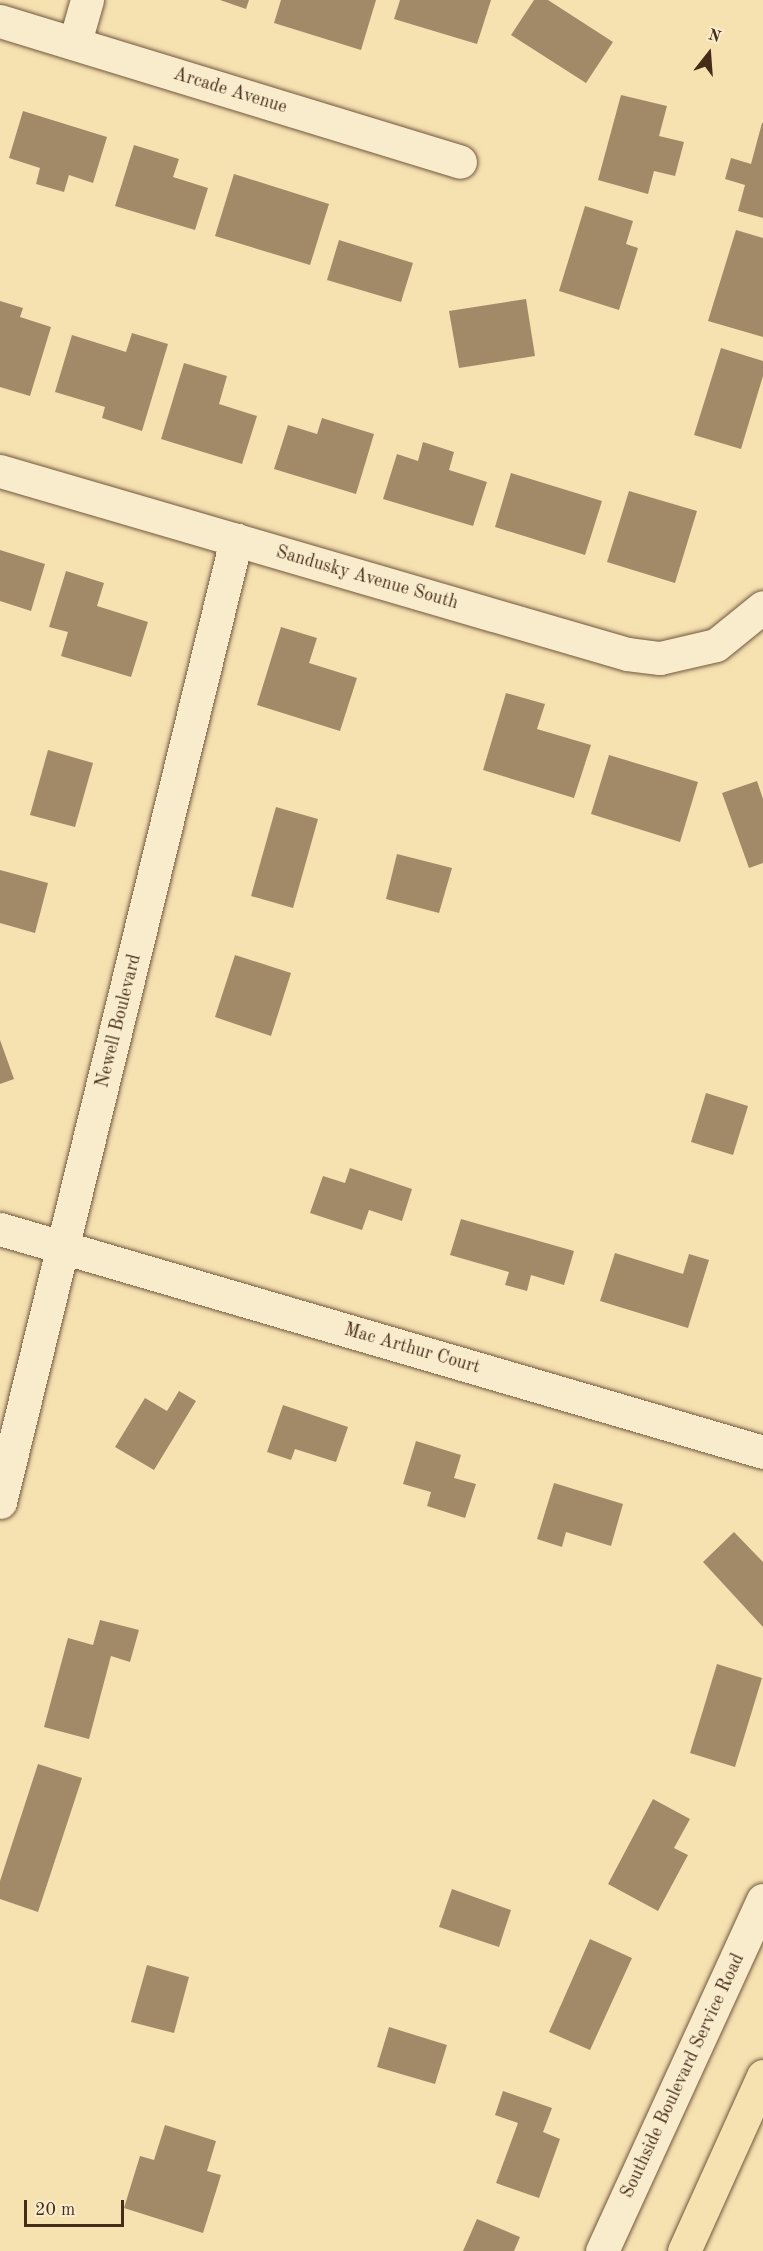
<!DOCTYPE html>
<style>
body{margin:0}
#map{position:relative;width:763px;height:2251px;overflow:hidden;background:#f6e1b1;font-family:"Old Standard TT",serif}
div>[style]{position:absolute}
.building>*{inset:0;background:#a28a68}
.roads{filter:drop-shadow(0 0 2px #72583f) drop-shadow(0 0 2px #72583f)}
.street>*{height:33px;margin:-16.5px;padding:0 16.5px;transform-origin:16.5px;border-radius:16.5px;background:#f9eccc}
.highway>*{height:33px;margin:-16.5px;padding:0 16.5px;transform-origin:16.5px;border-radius:16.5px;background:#f6e1b1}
span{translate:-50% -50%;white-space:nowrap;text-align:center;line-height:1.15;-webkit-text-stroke:6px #f9eccc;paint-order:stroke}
.street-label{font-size:18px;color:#462b19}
.north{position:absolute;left:679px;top:24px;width:60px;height:60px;-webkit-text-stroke:4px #f9eccc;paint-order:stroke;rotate:17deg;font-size:16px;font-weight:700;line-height:24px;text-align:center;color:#462b19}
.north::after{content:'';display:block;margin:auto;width:21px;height:27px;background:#462b19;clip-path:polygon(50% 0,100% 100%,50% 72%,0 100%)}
.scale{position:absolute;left:24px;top:2200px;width:100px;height:27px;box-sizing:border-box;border:3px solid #462b19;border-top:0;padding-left:8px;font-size:18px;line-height:21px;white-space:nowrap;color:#462b19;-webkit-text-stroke:4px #f9eccc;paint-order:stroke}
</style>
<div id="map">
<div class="building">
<div style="clip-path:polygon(220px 0,249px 0,246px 9px)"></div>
<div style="clip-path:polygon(281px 0,376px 0,361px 50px,274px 23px)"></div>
<div style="clip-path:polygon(400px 0,491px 0,477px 44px,394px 19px)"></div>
<div style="clip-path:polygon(534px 0,548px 0,613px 42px,586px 83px,511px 35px)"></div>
<div style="clip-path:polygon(621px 95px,667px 106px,659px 136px,684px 142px,675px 176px,654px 171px,648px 194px,598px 180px)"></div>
<div style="clip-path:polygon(23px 111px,107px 137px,93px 183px,69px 175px,64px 192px,36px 184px,40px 168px,9px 158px)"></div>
<div style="clip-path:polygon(762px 123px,763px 123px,763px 218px,738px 211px,745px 185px,725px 179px,731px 158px,751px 164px)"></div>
<div style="clip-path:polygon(134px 145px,179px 159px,173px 177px,208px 188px,195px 230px,115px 206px)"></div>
<div style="clip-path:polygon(234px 174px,329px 204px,310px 265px,215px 236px)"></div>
<div style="clip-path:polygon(585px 206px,633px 221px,626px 244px,638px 248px,619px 310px,559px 291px)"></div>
<div style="clip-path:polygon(736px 230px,763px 238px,763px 337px,708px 321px)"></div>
<div style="clip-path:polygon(339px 240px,413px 263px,401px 302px,327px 280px)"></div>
<div style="clip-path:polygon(526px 299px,535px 356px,459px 368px,449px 311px)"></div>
<div style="clip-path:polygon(0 301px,23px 308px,20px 317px,51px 327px,30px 396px,0 387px)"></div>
<div style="clip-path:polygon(132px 333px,168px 344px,142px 431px,102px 418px,105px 407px,55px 392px,72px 335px,126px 352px)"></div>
<div style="clip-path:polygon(721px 348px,763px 361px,763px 376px,741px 449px,694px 435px)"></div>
<div style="clip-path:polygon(184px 363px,227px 376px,219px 404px,257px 416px,242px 464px,161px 439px)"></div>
<div style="clip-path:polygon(322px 418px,374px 434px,356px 494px,274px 469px,288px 425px,317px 434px)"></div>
<div style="clip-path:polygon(423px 442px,454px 452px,449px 470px,487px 482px,473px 526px,383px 499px,397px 454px,418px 461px)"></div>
<div style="clip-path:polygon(511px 473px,602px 501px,585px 555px,495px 527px)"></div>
<div style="clip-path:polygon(629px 491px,697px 511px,675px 583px,607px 562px)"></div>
<div style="clip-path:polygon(0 550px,45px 564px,31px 611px,0 601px)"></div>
<div style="clip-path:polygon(66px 571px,104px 583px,97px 606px,148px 622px,131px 677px,61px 656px,68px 632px,49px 627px)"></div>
<div style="clip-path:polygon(281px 627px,317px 638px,309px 663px,357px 678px,340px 731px,257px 705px)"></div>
<div style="clip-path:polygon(506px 693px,545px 704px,537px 729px,591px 745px,574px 798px,483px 770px)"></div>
<div style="clip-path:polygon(48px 750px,93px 763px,75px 827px,30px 815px)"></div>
<div style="clip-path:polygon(609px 755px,698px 782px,680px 842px,591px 814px)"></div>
<div style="clip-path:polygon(757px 781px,763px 799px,763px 863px,749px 868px,722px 793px)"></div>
<div style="clip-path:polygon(276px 807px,318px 819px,293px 908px,251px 896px)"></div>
<div style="clip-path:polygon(397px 854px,452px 868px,439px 913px,386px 899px)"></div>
<div style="clip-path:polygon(0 870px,48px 883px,35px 933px,0 923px)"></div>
<div style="clip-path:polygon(235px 955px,291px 973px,271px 1036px,215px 1017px)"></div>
<div style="clip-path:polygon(0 1040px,14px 1079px,0 1084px)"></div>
<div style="clip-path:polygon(706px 1093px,748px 1106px,733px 1155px,691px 1142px)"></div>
<div style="clip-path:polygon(350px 1168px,412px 1189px,402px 1221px,369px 1210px,362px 1230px,310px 1213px,323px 1176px,345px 1183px)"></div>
<div style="clip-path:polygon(461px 1219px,574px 1251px,564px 1285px,531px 1275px,527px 1291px,505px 1285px,509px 1272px,450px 1255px)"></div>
<div style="clip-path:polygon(615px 1253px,683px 1274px,689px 1254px,709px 1260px,688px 1328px,600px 1301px)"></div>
<div style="clip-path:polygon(179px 1391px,196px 1401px,154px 1470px,115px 1447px,145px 1398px,167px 1411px)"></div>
<div style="clip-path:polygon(283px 1405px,348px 1427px,336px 1462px,295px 1449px,291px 1460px,267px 1452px)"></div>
<div style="clip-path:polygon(416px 1441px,461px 1455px,454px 1478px,476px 1484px,465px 1518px,427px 1506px,431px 1492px,403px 1484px)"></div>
<div style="clip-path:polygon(554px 1483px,623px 1504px,611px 1546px,566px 1532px,562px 1547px,537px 1539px)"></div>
<div style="clip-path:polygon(734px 1532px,763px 1562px,763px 1627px,703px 1562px)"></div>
<div style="clip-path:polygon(100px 1620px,139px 1630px,130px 1662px,111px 1656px,89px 1739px,44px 1727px,68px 1638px,93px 1645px)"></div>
<div style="clip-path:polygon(717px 1664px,762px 1678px,735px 1767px,690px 1753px)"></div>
<div style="clip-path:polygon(38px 1764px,82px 1778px,38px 1912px,0 1899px,0 1881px)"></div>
<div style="clip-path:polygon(653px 1799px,690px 1819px,674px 1848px,688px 1855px,658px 1911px,608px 1884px)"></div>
<div style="clip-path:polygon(452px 1889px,511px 1910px,499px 1947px,439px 1927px)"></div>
<div style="clip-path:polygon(590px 1939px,632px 1958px,590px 2050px,549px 2032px)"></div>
<div style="clip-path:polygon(147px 1965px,189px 1977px,174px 2033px,131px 2022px)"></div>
<div style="clip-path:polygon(389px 2027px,447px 2045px,435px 2084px,377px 2067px)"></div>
<div style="clip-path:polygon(503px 2091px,552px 2108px,543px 2132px,560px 2139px,539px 2198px,496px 2183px,518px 2123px,495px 2115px)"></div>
<div style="clip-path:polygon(165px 2125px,216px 2141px,207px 2171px,221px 2175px,203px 2233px,124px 2208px,140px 2156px,154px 2160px)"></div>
<div style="clip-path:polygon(477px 2219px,520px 2237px,514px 2251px,463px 2251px)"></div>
</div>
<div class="roads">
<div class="street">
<div style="left:0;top:21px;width:481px;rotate:17deg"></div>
<div style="left:75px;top:42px;width:44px;rotate:-74.1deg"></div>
<div style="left:0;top:471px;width:653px;rotate:16.27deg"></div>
<div style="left:627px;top:654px;width:33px;rotate:7deg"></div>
<div style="left:660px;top:658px;width:57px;rotate:-13.1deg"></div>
<div style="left:716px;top:645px;width:60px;rotate:-39deg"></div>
<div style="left:0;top:1229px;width:795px;rotate:16.29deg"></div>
<div style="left:0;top:1502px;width:991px;rotate:-76.22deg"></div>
<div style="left:602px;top:2251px;width:386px;rotate:-65.4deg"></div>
</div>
<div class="highway">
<div style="left:684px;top:2251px;width:192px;rotate:-65.7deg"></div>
</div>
</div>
<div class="street-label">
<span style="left:230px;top:91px;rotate:17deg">Arcade Avenue</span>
<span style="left:367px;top:578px;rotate:16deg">Sandusky Avenue South</span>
<span style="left:119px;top:1021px;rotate:-76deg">Newell Boulevard</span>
<span style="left:412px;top:1349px;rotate:16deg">Mac Arthur Court</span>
<span style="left:683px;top:2076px;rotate:-65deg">Southside Boulevard Service Road</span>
</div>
<div class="north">N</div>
<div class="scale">20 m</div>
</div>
